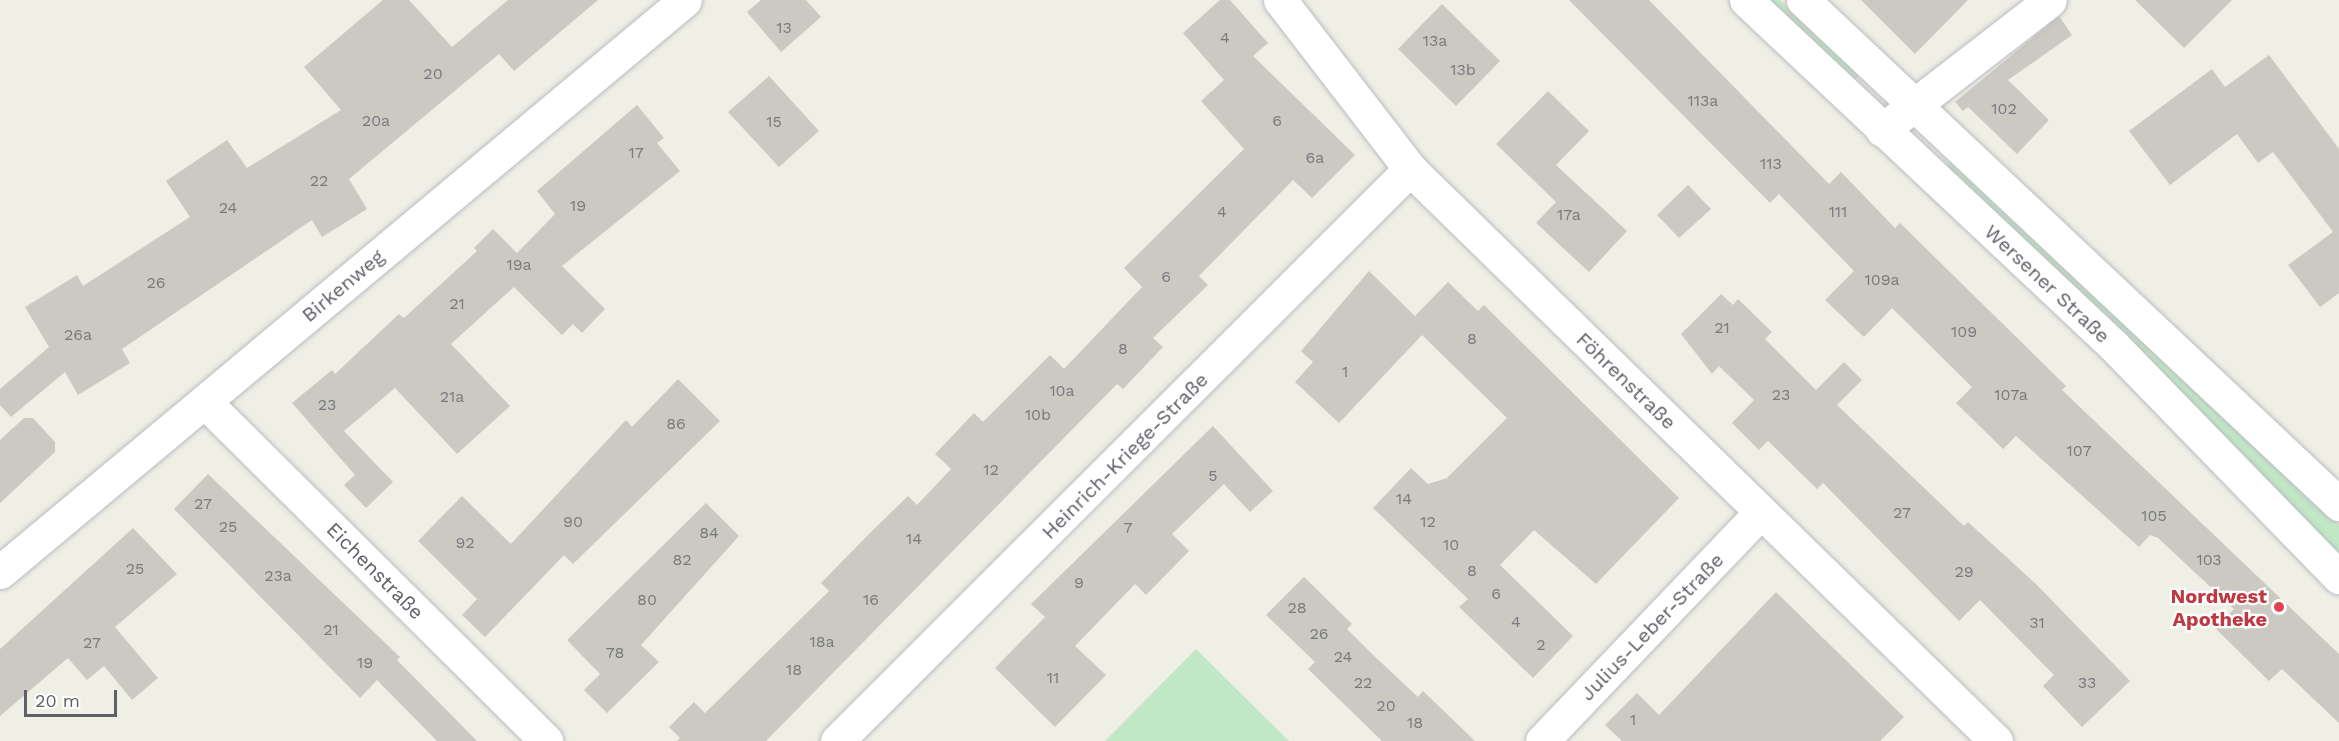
<!DOCTYPE html>
<meta charset="utf-8">
<style>
body{margin:0}
#map{position:relative;width:2339px;height:741px;overflow:hidden;background:#f0efe5;font-family:"Work Sans",sans-serif}
div>[style]{position:absolute}
.green>*{inset:0;background:#c1e8c5}
.building>*{inset:0;background:#cbc9c2}
.roads{filter:drop-shadow(0 0 2px #babcc1) drop-shadow(0 0 2px #babcc1)}
.street>*{height:33px;margin:-16.5px;padding:0 16.5px;transform-origin:16.5px;border-radius:16.5px;background:#fff}
.secondary>*{height:33px;margin:-16.5px;padding:0 16.5px;transform-origin:16.5px;border-radius:16.5px;background:#fff}
.dots>*{width:16px;height:16px;translate:-50% -50%;box-sizing:border-box;border:3px solid #fff;border-radius:50%}
span{translate:-50% -50%;white-space:nowrap;text-align:center;line-height:1.15;-webkit-text-stroke:4.5px #fff;paint-order:stroke}
.number-label{font-size:16px;color:#787a7d}
.number-label span{-webkit-text-stroke-width:0}
.street-label{font-size:20px;color:#5d6066}
.health-label{font-size:20px;color:#be3a42;font-weight:700}
.right{translate:-100% -50%;text-align:right}
.scale{position:absolute;left:24px;top:690px;width:93px;height:27px;box-sizing:border-box;border:3px solid #5d6066;border-top:0;padding-left:8px;font-size:18px;line-height:21px;white-space:nowrap;color:#5d6066;-webkit-text-stroke:4px #fff;paint-order:stroke}
</style>
<div id="map">
<div class="green">
<div style="clip-path:polygon(1768px 0,1780px 0,1859px 76px,1853px 82px)"></div>
<div style="clip-path:polygon(1950px 162px,2339px 525px,2339px 557px,1945px 168px)"></div>
<div style="clip-path:polygon(1196px 649px,1289px 741px,1105px 741px)"></div>
</div>
<div class="building">
<div style="clip-path:polygon(383px 0,409px 0,452px 47px,508px 0,598px 0,514px 71px,499px 54px,349px 179px,367px 209px,322px 237px,312px 220px,122px 349px,130px 363px,78px 395px,65px 372px,11px 417px,0 405px,0 389px,49px 347px,25px 307px,77px 275px,83px 286px,190px 217px,166px 181px,227px 140px,247px 168px,341px 110px,304px 67px)"></div>
<div style="clip-path:polygon(761px 0,806px 0,821px 17px,781px 52px,747px 12px)"></div>
<div style="clip-path:polygon(1220px 0,1230px 0,1268px 43px,1253px 56px,1355px 155px,1312px 198px,1293px 180px,1199px 276px,1208px 285px,1153px 338px,1163px 347px,1123px 389px,1117px 384px,766px 741px,677px 741px,680px 738px,669px 727px,694px 702px,705px 713px,829px 591px,821px 583px,870px 533px,908px 496px,917px 505px,951px 469px,935px 454px,974px 413px,983px 422px,1050px 355px,1064px 369px,1142px 287px,1124px 268px,1244px 149px,1201px 101px,1224px 80px,1183px 33px)"></div>
<div style="clip-path:polygon(1569px 0,1649px 0,1829px 184px,1841px 172px,1895px 228px,1900px 223px,2066px 386px,2062px 390px,2339px 654px,2339px 723px,2282px 669px,2269px 681px,2215px 628px,2234px 609px,2158px 538px,2150px 535px,2139px 547px,2016px 436px,2003px 449px,1956px 403px,1972px 387px,1892px 308px,1864px 337px,1825px 300px,1854px 271px,1779px 194px,1770px 203px)"></div>
<div style="clip-path:polygon(1861px 0,1968px 0,1915px 54px)"></div>
<div style="clip-path:polygon(2135px 0,2232px 0,2184px 48px)"></div>
<div style="clip-path:polygon(1442px 4px,1500px 61px,1456px 106px,1398px 49px)"></div>
<div style="clip-path:polygon(2059px 16px,2072px 35px,2008px 80px,2049px 120px,2017px 154px,1968px 107px,1963px 111px,1955px 102px)"></div>
<div style="clip-path:polygon(2269px 55px,2339px 149px,2339px 293px,2320px 307px,2288px 265px,2333px 232px,2273px 152px,2258px 163px,2237px 134px,2170px 185px,2129px 131px,2212px 69px,2225px 87px)"></div>
<div style="clip-path:polygon(769px 76px,819px 131px,779px 167px,728px 112px)"></div>
<div style="clip-path:polygon(1548px 91px,1589px 131px,1556px 165px,1627px 231px,1589px 272px,1536px 223px,1556px 202px,1496px 144px)"></div>
<div style="clip-path:polygon(637px 105px,664px 138px,657px 143px,680px 171px,562px 266px,605px 309px,582px 333px,573px 324px,562px 335px,514px 287px,451px 344px,510px 406px,457px 454px,395px 388px,344px 431px,393px 482px,366px 508px,344px 485px,355px 475px,292px 403px,332px 370px,335px 374px,399px 314px,404px 318px,477px 251px,474px 248px,493px 229px,517px 253px,555px 214px,537px 191px)"></div>
<div style="clip-path:polygon(1688px 185px,1711px 209px,1679px 238px,1657px 215px)"></div>
<div style="clip-path:polygon(1369px 271px,1415px 316px,1448px 282px,1478px 311px,1484px 305px,1679px 498px,1596px 584px,1534px 530px,1500px 565px,1573px 636px,1533px 678px,1459px 607px,1468px 599px,1373px 508px,1411px 468px,1428px 484px,1447px 478px,1507px 418px,1422px 335px,1339px 423px,1295px 382px,1313px 362px,1301px 351px)"></div>
<div style="clip-path:polygon(1721px 294px,1733px 305px,1738px 299px,1772px 332px,1765px 339px,1816px 390px,1844px 362px,1862px 380px,1837px 405px,1964px 526px,1968px 522px,2037px 585px,2130px 681px,2082px 727px,2043px 686px,2054px 675px,1980px 600px,1959px 621px,1823px 483px,1817px 489px,1768px 441px,1759px 450px,1732px 423px,1754px 400px,1719px 366px,1712px 374px,1681px 334px)"></div>
<div style="clip-path:polygon(678px 379px,720px 421px,573px 564px,564px 555px,485px 637px,462px 615px,477px 599px,418px 541px,462px 496px,511px 544px,626px 420px,632px 427px)"></div>
<div style="clip-path:polygon(24px 418px,33px 418px,55px 442px,55px 452px,0 503px,0 440px)"></div>
<div style="clip-path:polygon(1213px 426px,1273px 491px,1250px 512px,1224px 484px,1172px 534px,1189px 551px,1146px 595px,1135px 584px,1075px 646px,1106px 675px,1055px 727px,995px 668px,1045px 617px,1031px 604px)"></div>
<div style="clip-path:polygon(208px 474px,400px 657px,397px 660px,477px 741px,437px 741px,377px 680px,360px 698px,174px 509px)"></div>
<div style="clip-path:polygon(706px 503px,739px 536px,641px 645px,659px 662px,607px 713px,584px 690px,600px 674px,567px 640px)"></div>
<div style="clip-path:polygon(133px 528px,177px 574px,115px 627px,158px 678px,132px 700px,104px 666px,87px 680px,68px 658px,0 716px,0 649px)"></div>
<div style="clip-path:polygon(1304px 577px,1352px 624px,1347px 629px,1370px 652px,1418px 697px,1423px 691px,1475px 741px,1382px 741px,1308px 669px,1315px 662px,1266px 615px)"></div>
<div style="clip-path:polygon(1776px 592px,1904px 717px,1880px 741px,1622px 741px,1605px 725px,1637px 693px,1659px 715px)"></div>
</div>
<div class="roads">
<div class="street">
<div style="left:1280px;top:0;width:213px;rotate:52.4deg"></div>
<div style="left:1410px;top:169px;width:819px;rotate:44.31deg"></div>
<div style="left:1882px;top:130px;width:212px;rotate:-37.7deg"></div>
<div style="left:205px;top:402px;width:481px;rotate:44.8deg"></div>
<div style="left:0;top:572px;width:892px;rotate:-39.86deg"></div>
<div style="left:837px;top:741px;width:810px;rotate:-44.95deg"></div>
<div style="left:1542px;top:741px;width:317px;rotate:-46.3deg"></div>
</div>
<div class="secondary">
<div style="left:1746px;top:0;width:504px;rotate:43.23deg"></div>
<div style="left:2113px;top:345px;width:324px;rotate:45.8deg"></div>
<div style="left:1803px;top:0;width:736px;rotate:43.24deg"></div>
</div>
</div>
<div class="dots">
<div style="left:2279px;top:607px;background:#e0444e"></div>
</div>
<div class="number-label">
<span style="left:784px;top:28px">13</span>
<span style="left:1225px;top:38px">4</span>
<span style="left:1435px;top:41px">13a</span>
<span style="left:1463px;top:70px">13b</span>
<span style="left:433px;top:74px">20</span>
<span style="left:1703px;top:101px">113a</span>
<span style="left:2004px;top:109px">102</span>
<span style="left:376px;top:121px">20a</span>
<span style="left:1277px;top:121px">6</span>
<span style="left:774px;top:122px">15</span>
<span style="left:636px;top:153px">17</span>
<span style="left:1315px;top:158px">6a</span>
<span style="left:1771px;top:164px">113</span>
<span style="left:319px;top:181px">22</span>
<span style="left:578px;top:206px">19</span>
<span style="left:228px;top:208px">24</span>
<span style="left:1222px;top:212px">4</span>
<span style="left:1838px;top:212px">111</span>
<span style="left:1569px;top:215px">17a</span>
<span style="left:519px;top:265px">19a</span>
<span style="left:1166px;top:277px">6</span>
<span style="left:1882px;top:280px">109a</span>
<span style="left:156px;top:283px">26</span>
<span style="left:457px;top:304px">21</span>
<span style="left:1722px;top:328px">21</span>
<span style="left:1964px;top:332px">109</span>
<span style="left:78px;top:335px">26a</span>
<span style="left:1472px;top:339px">8</span>
<span style="left:1123px;top:349px">8</span>
<span style="left:1345px;top:372px">1</span>
<span style="left:1062px;top:391px">10a</span>
<span style="left:1781px;top:395px">23</span>
<span style="left:2011px;top:395px">107a</span>
<span style="left:452px;top:397px">21a</span>
<span style="left:327px;top:405px">23</span>
<span style="left:1038px;top:415px">10b</span>
<span style="left:676px;top:424px">86</span>
<span style="left:2079px;top:451px">107</span>
<span style="left:991px;top:470px">12</span>
<span style="left:1213px;top:476px">5</span>
<span style="left:1404px;top:499px">14</span>
<span style="left:203px;top:504px">27</span>
<span style="left:1902px;top:513px">27</span>
<span style="left:2154px;top:516px">105</span>
<span style="left:573px;top:522px">90</span>
<span style="left:1428px;top:522px">12</span>
<span style="left:228px;top:527px">25</span>
<span style="left:1128px;top:528px">7</span>
<span style="left:709px;top:533px">84</span>
<span style="left:914px;top:539px">14</span>
<span style="left:465px;top:543px">92</span>
<span style="left:1451px;top:545px">10</span>
<span style="left:682px;top:560px">82</span>
<span style="left:2209px;top:560px">103</span>
<span style="left:135px;top:569px">25</span>
<span style="left:1472px;top:571px">8</span>
<span style="left:1964px;top:572px">29</span>
<span style="left:278px;top:576px">23a</span>
<span style="left:1079px;top:583px">9</span>
<span style="left:1496px;top:594px">6</span>
<span style="left:647px;top:600px">80</span>
<span style="left:871px;top:600px">16</span>
<span style="left:1297px;top:608px">28</span>
<span style="left:1516px;top:622px">4</span>
<span style="left:2037px;top:623px">31</span>
<span style="left:331px;top:630px">21</span>
<span style="left:1319px;top:634px">26</span>
<span style="left:822px;top:642px">18a</span>
<span style="left:92px;top:643px">27</span>
<span style="left:1541px;top:645px">2</span>
<span style="left:615px;top:653px">78</span>
<span style="left:1343px;top:657px">24</span>
<span style="left:365px;top:663px">19</span>
<span style="left:794px;top:670px">18</span>
<span style="left:1053px;top:678px">11</span>
<span style="left:1363px;top:683px">22</span>
<span style="left:2087px;top:683px">33</span>
<span style="left:1386px;top:706px">20</span>
<span style="left:1633px;top:720px">1</span>
<span style="left:1415px;top:723px">18</span>
</div>
<div class="street-label">
<span style="left:2047px;top:284px;rotate:43deg">Wersener Straße</span>
<span style="left:343px;top:286px;rotate:-40deg">Birkenweg</span>
<span style="left:1626px;top:381px;rotate:44deg">Föhrenstraße</span>
<span style="left:1125px;top:456px;rotate:-45deg">Heinrich-Kriege-Straße</span>
<span style="left:375px;top:571px;rotate:45deg">Eichenstraße</span>
<span style="left:1652px;top:627px;rotate:-46deg">Julius-Leber-Straße</span>
</div>
<div class="health-label">
<span class="right" style="left:2267px;top:608px">Nordwest<br>Apotheke</span>
</div>
<div class="scale">20 m</div>
</div>
